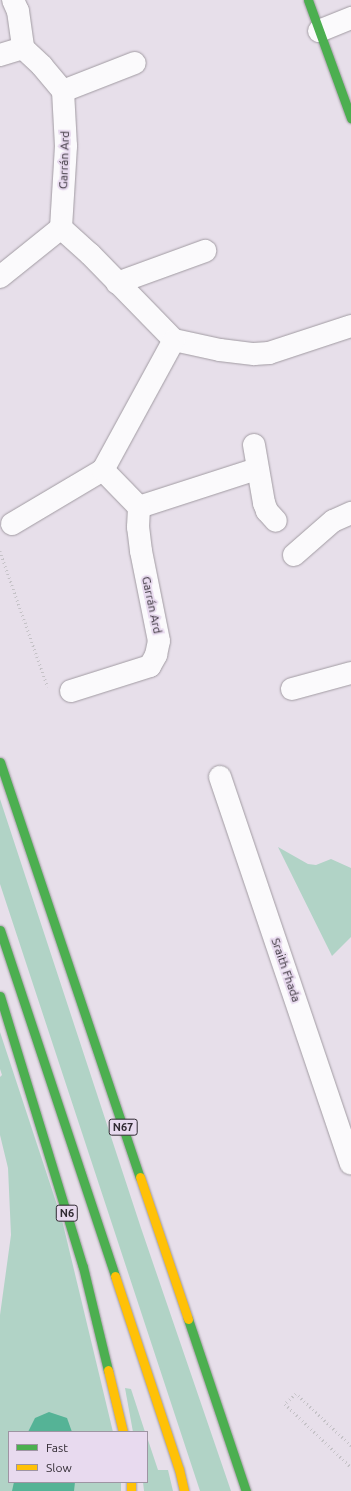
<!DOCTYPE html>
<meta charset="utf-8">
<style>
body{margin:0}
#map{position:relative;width:351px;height:1491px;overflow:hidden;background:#e7dfea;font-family:Ubuntu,sans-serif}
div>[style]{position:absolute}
.green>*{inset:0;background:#b1d3c6}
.water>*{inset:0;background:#55b396}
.path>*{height:2.5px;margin-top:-1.25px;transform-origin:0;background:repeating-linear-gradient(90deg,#c5c2c7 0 1px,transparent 0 4px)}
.roads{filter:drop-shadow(0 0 1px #a19ba2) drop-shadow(0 0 1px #a19ba2)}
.street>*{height:22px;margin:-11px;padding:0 11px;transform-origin:11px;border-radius:11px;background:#fbfafc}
.fast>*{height:9px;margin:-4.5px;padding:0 4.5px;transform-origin:4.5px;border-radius:4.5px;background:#4caf50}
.slow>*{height:9px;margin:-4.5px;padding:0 4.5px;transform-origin:4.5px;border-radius:4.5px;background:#ffc107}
span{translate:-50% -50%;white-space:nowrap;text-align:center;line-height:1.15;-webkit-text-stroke:4px #e8daef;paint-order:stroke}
.shield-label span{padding:1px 3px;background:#e8daef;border:1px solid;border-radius:3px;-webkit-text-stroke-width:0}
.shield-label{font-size:11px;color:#302a32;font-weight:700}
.street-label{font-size:12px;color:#302a32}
.legend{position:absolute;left:8px;top:1431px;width:140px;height:52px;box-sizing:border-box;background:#e8daef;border:1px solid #9e94a3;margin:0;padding:5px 7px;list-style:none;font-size:12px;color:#302a32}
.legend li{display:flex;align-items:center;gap:8px;height:20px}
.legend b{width:20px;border:1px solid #9e94a3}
</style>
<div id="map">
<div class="green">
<div style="clip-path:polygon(0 799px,141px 1228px,231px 1491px,200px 1491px,0 884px)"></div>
<div style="clip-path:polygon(278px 847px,308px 864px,316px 865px,331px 859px,351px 868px,351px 937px,332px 956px)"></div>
<div style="clip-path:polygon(0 1032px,62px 1220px,113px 1432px,9px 1432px,9px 1482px,121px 1482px,121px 1491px,0 1491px,0 1315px,11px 1235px,8px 1168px,0 1135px,0 1077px,2px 1075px,0 1069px)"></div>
<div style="clip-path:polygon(125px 1388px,131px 1389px,145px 1432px,133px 1432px)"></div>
<div style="clip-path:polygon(147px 1437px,158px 1470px,168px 1470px,173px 1491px,144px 1491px,143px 1482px,147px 1482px)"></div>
</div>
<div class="water">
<div style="clip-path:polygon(49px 1412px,67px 1418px,72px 1432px,28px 1432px,35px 1418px)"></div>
<div style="clip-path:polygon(14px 1482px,75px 1482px,74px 1491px,12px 1491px)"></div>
</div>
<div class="path">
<div style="left:0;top:551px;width:144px;rotate:70.6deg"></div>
<div style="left:351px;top:1446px;width:76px;rotate:-136.6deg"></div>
<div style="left:296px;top:1394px;width:15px;rotate:138deg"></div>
<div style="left:285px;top:1404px;width:91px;rotate:43.7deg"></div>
</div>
<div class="roads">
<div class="street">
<div style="left:13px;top:0;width:12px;rotate:66deg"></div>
<div style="left:18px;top:11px;width:37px;rotate:82deg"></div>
<div style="left:23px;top:48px;width:26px;rotate:43deg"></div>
<div style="left:42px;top:66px;width:33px;rotate:50deg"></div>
<div style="left:63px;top:91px;width:55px;rotate:86.9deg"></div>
<div style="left:66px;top:146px;width:82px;rotate:93.5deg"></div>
<div style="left:61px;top:228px;width:39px;rotate:42deg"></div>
<div style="left:90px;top:254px;width:120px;rotate:45.7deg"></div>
<div style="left:174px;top:340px;width:47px;rotate:12.3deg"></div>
<div style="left:220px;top:350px;width:34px;rotate:7deg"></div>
<div style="left:254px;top:354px;width:15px;rotate:-4deg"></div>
<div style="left:269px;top:353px;width:86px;rotate:-18.2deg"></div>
<div style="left:319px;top:31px;width:35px;rotate:-22deg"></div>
<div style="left:0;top:55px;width:24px;rotate:-17deg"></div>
<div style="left:63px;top:91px;width:77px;rotate:-21.3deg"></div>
<div style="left:0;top:277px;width:78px;rotate:-38.8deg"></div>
<div style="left:117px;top:283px;width:94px;rotate:-20deg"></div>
<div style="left:254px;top:445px;width:59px;rotate:80.2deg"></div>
<div style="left:264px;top:503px;width:9px;rotate:69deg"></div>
<div style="left:267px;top:511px;width:13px;rotate:48deg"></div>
<div style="left:139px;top:507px;width:124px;rotate:-17.9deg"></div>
<div style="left:12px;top:524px;width:106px;rotate:-30.7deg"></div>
<div style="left:103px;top:470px;width:148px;rotate:-61.4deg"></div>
<div style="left:294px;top:555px;width:52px;rotate:-41.1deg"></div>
<div style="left:333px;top:521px;width:20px;rotate:-24deg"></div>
<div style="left:292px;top:689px;width:61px;rotate:-15.2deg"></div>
<div style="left:71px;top:691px;width:83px;rotate:-17.6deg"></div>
<div style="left:150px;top:666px;width:13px;rotate:-61deg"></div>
<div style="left:156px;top:655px;width:14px;rotate:-78deg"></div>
<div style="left:159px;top:641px;width:92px;rotate:-101.3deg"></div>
<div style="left:141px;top:551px;width:24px;rotate:-97deg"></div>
<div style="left:138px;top:527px;width:20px;rotate:-87deg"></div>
<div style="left:139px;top:507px;width:52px;rotate:-134.2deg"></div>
<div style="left:220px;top:777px;width:408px;rotate:71.3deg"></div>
</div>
<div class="fast">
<div style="left:308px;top:0;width:126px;rotate:70deg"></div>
<div style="left:0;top:762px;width:438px;rotate:71.4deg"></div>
<div style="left:0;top:930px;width:365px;rotate:71.6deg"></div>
<div style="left:0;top:996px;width:283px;rotate:73deg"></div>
<div style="left:83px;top:1267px;width:106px;rotate:76.4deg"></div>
<div style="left:188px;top:1319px;width:182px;rotate:71.4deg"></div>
</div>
<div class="slow">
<div style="left:140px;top:1177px;width:150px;rotate:71.3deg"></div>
<div style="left:115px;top:1276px;width:203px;rotate:71.7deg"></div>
<div style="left:179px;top:1469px;width:23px;rotate:77deg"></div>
<div style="left:108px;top:1370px;width:64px;rotate:76.4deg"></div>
<div style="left:131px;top:1482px;width:9px;rotate:90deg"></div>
</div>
</div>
<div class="shield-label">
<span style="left:123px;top:1127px">N67</span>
<span style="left:67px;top:1213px">N6</span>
</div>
<div class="street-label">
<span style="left:64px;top:160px;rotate:-88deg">Garrán Ard</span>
<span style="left:152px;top:605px;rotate:78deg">Garrán Ard</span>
<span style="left:286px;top:970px;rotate:71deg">Sraith Fhada</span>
</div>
<ul class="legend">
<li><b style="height:5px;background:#4caf50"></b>Fast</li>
<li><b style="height:5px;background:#ffc107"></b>Slow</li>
</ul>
</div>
